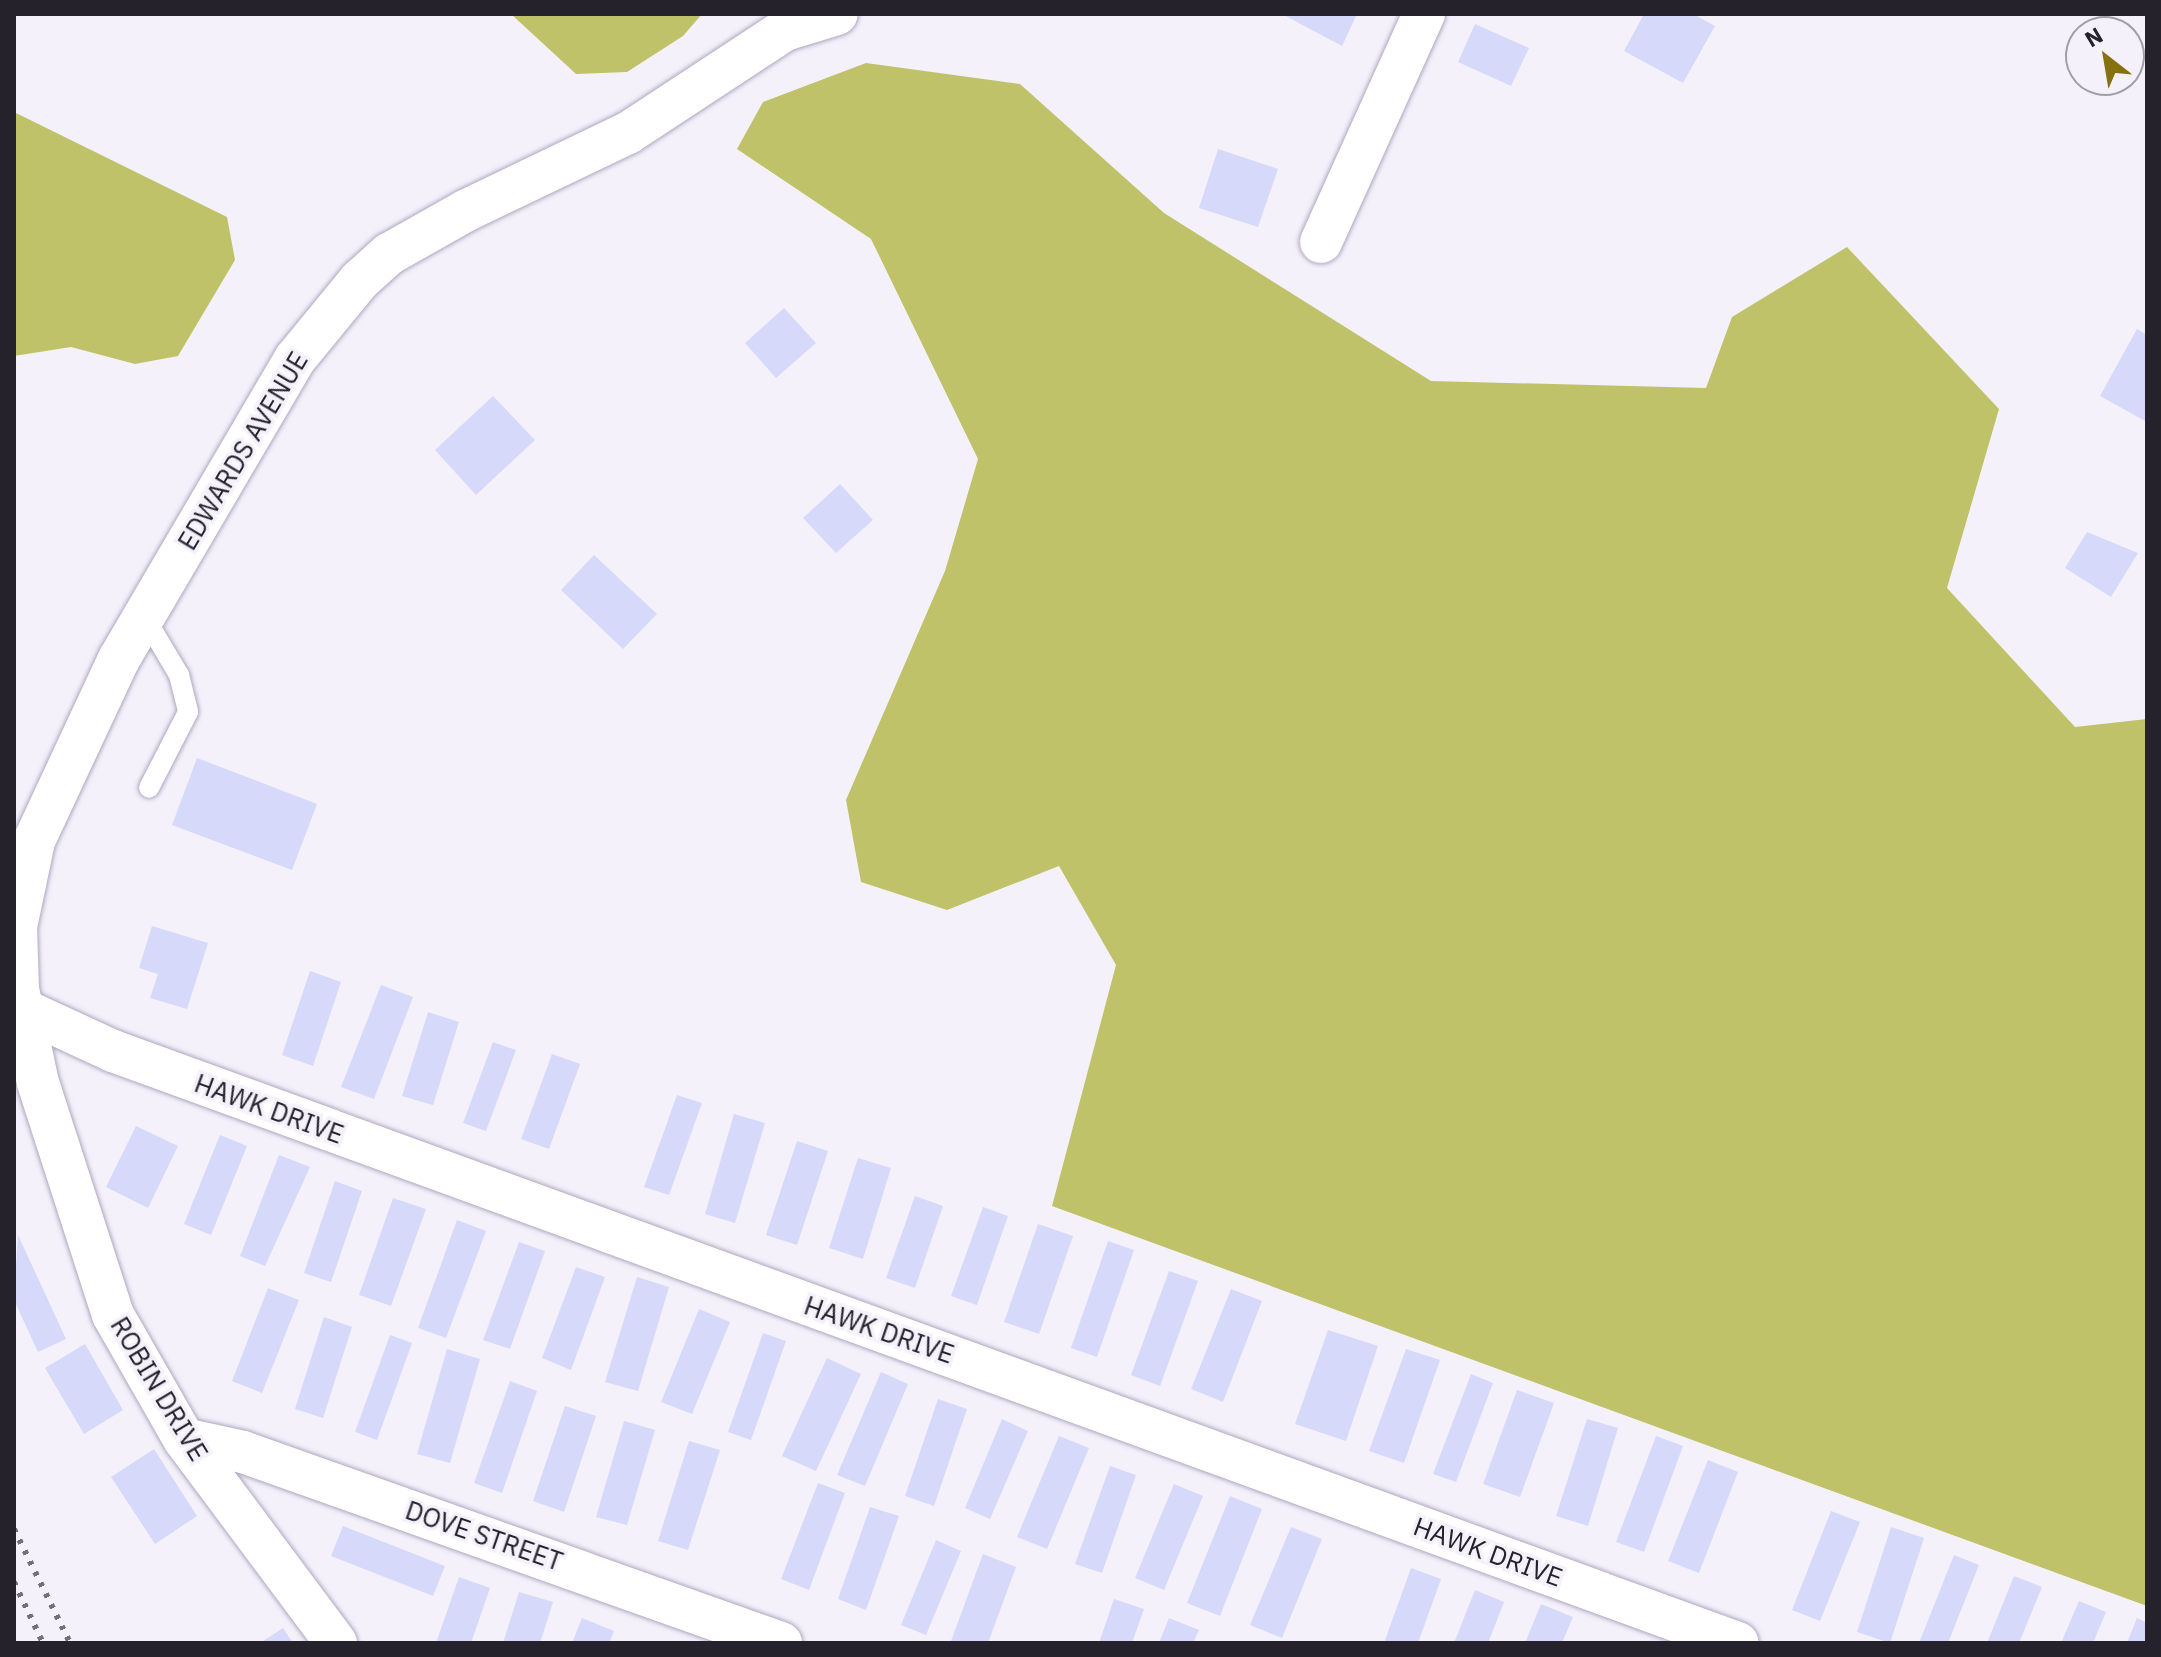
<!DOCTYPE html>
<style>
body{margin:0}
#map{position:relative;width:2161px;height:1657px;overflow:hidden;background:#f4f1fb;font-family:"IBM Plex Sans",sans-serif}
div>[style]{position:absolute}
.forest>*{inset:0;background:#bfc268}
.building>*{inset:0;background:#d6d9fa}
.roads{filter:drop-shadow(0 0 2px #aea7bf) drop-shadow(0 0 2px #aea7bf)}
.service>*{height:20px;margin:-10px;padding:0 10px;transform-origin:10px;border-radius:10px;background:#fff}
.minor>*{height:42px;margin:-21px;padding:0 21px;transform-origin:21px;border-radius:21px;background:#fff}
.rail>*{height:6px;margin-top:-3px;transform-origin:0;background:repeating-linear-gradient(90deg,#726f79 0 4px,transparent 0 12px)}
span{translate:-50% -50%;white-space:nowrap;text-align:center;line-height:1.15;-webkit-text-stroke:7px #f4f1fb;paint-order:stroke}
.street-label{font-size:26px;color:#25222b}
.frame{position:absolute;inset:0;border:16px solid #25222b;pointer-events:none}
.north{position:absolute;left:2065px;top:16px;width:80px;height:80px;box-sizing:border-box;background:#f4f1fb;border:2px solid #a19ea8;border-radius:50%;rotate:329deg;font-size:22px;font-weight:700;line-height:32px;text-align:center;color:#25222b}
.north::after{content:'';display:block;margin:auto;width:28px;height:36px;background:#867111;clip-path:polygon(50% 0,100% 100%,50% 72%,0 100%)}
</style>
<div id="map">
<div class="forest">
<div style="clip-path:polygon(511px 14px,702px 14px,683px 36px,627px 72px,576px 74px)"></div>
<div style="clip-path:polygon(866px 63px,1020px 84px,1164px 213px,1431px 381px,1706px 388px,1732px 317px,1847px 247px,1999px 409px,1947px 588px,2075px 727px,2147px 719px,2147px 1606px,1052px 1206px,1116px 965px,1059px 866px,947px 910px,861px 882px,846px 800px,945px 571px,978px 459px,871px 239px,737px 149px,763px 102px)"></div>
<div style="clip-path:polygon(14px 112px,227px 217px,235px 260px,178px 356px,135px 364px,71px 347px,14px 356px)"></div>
</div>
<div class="building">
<div style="clip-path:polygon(1282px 14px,1357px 14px,1342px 46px)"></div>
<div style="clip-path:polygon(1644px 14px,1693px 14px,1715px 26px,1683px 83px,1624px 51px)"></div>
<div style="clip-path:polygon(1475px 24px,1529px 48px,1511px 86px,1458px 62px)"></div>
<div style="clip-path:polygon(1218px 149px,1278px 169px,1258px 227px,1199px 208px)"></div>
<div style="clip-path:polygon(784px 308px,816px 343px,776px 378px,745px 343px)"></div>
<div style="clip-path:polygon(2137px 329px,2147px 335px,2147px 422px,2100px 396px)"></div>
<div style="clip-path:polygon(493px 396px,535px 440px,476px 495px,435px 450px)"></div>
<div style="clip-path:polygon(840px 484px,873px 520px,836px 553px,803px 518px)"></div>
<div style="clip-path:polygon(2087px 532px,2138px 553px,2111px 597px,2065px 568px)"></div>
<div style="clip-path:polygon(594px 555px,657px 614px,623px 649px,561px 590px)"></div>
<div style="clip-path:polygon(197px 758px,317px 804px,292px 870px,172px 825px)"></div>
<div style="clip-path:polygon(152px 926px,208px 943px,187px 1009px,150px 998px,158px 974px,139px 968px)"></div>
<div style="clip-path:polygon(310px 971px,341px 982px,313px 1066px,282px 1055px)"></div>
<div style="clip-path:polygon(381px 985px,413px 997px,374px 1099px,341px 1087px)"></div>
<div style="clip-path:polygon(428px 1012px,459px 1022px,433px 1105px,402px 1096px)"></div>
<div style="clip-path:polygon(493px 1042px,516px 1050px,486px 1131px,463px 1123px)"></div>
<div style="clip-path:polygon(552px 1054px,580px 1064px,549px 1149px,521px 1139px)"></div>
<div style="clip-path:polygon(677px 1095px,702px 1103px,669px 1195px,644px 1187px)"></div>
<div style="clip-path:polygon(734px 1114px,765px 1123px,735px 1223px,705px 1214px)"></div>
<div style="clip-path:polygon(136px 1126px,178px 1146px,148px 1208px,106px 1187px)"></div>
<div style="clip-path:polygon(220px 1135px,247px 1146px,211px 1235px,184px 1224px)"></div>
<div style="clip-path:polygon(797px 1141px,828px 1151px,797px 1245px,766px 1235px)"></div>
<div style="clip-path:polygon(279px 1155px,310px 1167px,265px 1266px,240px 1256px)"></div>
<div style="clip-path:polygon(858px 1158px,891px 1168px,863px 1259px,829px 1248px)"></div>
<div style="clip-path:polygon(335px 1181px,362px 1191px,331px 1282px,304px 1273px)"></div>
<div style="clip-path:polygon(915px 1196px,943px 1206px,915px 1288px,886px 1278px)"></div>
<div style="clip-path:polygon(393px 1198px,426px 1209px,391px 1306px,359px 1295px)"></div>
<div style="clip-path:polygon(983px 1207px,1008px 1216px,977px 1305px,951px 1296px)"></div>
<div style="clip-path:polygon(457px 1220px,486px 1231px,446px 1338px,418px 1328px)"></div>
<div style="clip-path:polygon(1038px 1224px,1073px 1236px,1039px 1334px,1004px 1322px)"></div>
<div style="clip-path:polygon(18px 1235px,66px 1339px,38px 1352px,14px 1300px)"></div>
<div style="clip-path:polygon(1108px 1241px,1134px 1250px,1097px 1357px,1071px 1348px)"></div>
<div style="clip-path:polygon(519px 1242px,545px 1251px,510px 1349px,483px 1340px)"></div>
<div style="clip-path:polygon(576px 1267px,605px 1277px,571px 1370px,542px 1358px)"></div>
<div style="clip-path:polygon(1169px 1271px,1198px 1281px,1160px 1386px,1131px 1375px)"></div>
<div style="clip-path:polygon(637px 1277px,669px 1287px,638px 1391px,605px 1382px)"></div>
<div style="clip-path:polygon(268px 1288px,299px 1300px,262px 1393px,232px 1381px)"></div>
<div style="clip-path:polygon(1231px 1289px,1262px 1301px,1223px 1402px,1191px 1389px)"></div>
<div style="clip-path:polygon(699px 1309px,730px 1322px,692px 1414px,661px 1402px)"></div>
<div style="clip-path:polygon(324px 1317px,352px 1327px,323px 1418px,295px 1409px)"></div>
<div style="clip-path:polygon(1328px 1330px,1378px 1346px,1346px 1441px,1295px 1424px)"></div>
<div style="clip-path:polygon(763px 1333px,786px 1341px,751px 1440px,728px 1432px)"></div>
<div style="clip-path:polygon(390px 1335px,412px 1343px,377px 1440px,355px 1432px)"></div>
<div style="clip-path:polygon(85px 1344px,123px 1410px,84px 1434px,45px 1368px)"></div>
<div style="clip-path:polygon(447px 1349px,480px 1359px,450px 1463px,417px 1454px)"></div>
<div style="clip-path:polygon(1406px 1349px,1440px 1360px,1404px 1463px,1369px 1451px)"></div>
<div style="clip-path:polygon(827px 1358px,861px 1374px,816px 1471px,782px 1456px)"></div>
<div style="clip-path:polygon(881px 1372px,908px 1384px,865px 1486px,837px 1475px)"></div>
<div style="clip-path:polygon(1471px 1374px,1493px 1383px,1456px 1482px,1433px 1474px)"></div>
<div style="clip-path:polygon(510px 1381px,537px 1391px,502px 1493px,474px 1483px)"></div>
<div style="clip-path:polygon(1517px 1390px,1554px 1403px,1520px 1497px,1483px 1484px)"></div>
<div style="clip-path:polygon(938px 1399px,967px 1409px,934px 1506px,905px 1496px)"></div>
<div style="clip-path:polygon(565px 1406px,596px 1416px,564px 1512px,533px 1501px)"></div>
<div style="clip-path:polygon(1002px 1419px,1028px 1431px,990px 1519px,965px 1508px)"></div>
<div style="clip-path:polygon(1587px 1419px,1618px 1428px,1588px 1526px,1556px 1516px)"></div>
<div style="clip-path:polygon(624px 1421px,655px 1430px,627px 1525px,596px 1517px)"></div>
<div style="clip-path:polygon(1059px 1436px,1089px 1448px,1047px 1549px,1017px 1537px)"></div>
<div style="clip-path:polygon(1656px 1436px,1683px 1446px,1644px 1552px,1616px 1542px)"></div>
<div style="clip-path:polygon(689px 1441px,720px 1450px,688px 1550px,658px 1541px)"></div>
<div style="clip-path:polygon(154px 1449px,197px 1516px,155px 1544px,111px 1477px)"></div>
<div style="clip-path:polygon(1708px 1460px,1738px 1472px,1699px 1573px,1668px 1561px)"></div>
<div style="clip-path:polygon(1110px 1466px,1136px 1475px,1102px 1573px,1075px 1564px)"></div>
<div style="clip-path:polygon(818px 1483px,845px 1493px,809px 1590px,781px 1579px)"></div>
<div style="clip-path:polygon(1174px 1484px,1203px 1496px,1164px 1590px,1135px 1578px)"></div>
<div style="clip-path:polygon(1230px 1496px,1262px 1509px,1220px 1616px,1187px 1603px)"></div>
<div style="clip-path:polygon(870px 1507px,899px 1516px,866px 1610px,838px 1599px)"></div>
<div style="clip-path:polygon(1831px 1511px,1860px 1522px,1820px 1621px,1792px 1610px)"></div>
<div style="clip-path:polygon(343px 1526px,445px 1566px,433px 1596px,331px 1556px)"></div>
<div style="clip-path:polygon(1291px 1527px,1322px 1539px,1282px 1638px,1250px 1625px)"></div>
<div style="clip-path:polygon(1891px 1527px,1924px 1538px,1890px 1643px,1857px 1632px)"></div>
<div style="clip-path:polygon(936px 1540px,961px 1551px,926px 1635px,901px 1625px)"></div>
<div style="clip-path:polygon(983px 1554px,1016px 1567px,988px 1643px,957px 1643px,951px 1641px)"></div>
<div style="clip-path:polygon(1954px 1555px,1979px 1565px,1948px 1643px,1919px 1643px)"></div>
<div style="clip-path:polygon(1411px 1568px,1441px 1579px,1418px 1643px,1384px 1643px)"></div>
<div style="clip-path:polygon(2014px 1576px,2042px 1587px,2019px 1643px,1987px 1643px)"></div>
<div style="clip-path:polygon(459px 1577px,490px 1588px,471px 1643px,436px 1643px)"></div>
<div style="clip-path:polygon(1475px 1590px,1504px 1602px,1488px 1643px,1454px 1643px)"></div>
<div style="clip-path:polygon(519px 1592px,553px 1602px,540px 1643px,503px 1643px)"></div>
<div style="clip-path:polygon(1114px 1599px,1144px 1609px,1132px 1643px,1099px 1643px)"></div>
<div style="clip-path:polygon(2079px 1601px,2106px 1612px,2093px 1643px,2061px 1643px)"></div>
<div style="clip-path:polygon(1541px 1604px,1573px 1617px,1562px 1643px,1525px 1643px)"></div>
<div style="clip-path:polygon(582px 1618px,614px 1631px,609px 1643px,572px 1643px)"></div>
<div style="clip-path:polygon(1169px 1618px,1199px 1630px,1193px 1643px,1159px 1643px)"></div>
<div style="clip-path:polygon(2137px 1618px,2147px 1623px,2147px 1643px,2127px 1643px)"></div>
<div style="clip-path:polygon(283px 1628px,293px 1643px,260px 1643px)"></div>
</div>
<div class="roads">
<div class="service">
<div style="left:144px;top:616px;width:69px;rotate:59.3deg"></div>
<div style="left:179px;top:675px;width:38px;rotate:76deg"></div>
<div style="left:188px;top:712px;width:85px;rotate:117.2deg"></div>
</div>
<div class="minor">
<div style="left:1321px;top:242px;width:250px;rotate:-65.7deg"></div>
<div style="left:22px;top:1009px;width:100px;rotate:24.8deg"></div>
<div style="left:113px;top:1051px;width:1729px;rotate:20.02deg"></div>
<div style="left:184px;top:1439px;width:60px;rotate:12.4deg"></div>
<div style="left:243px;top:1452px;width:571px;rotate:19.55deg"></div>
<div style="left:336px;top:1643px;width:254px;rotate:-126.7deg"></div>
<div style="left:184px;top:1439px;width:143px;rotate:-119.8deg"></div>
<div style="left:113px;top:1315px;width:244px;rotate:-107.9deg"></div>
<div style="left:38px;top:1083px;width:96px;rotate:-102deg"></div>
<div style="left:18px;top:989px;width:62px;rotate:-91.8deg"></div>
<div style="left:16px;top:927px;width:88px;rotate:-78.2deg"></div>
<div style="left:34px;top:841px;width:201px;rotate:-65deg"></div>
<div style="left:119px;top:659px;width:348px;rotate:-59.6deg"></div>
<div style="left:295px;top:359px;width:102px;rotate:-50.6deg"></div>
<div style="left:360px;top:280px;width:39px;rotate:-42deg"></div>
<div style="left:389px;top:254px;width:90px;rotate:-29.4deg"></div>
<div style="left:467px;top:210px;width:178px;rotate:-25.6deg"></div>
<div style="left:628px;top:133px;width:188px;rotate:-33.3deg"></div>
<div style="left:785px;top:30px;width:54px;rotate:-17.1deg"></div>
</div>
</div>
<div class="rail">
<div style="left:14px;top:1529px;width:127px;rotate:63.8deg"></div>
<div style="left:14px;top:1582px;width:68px;rotate:64.6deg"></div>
</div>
<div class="street-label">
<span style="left:243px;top:451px;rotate:-59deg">EDWARDS AVENUE</span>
<span style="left:269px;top:1109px;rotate:20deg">HAWK DRIVE</span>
<span style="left:879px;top:1330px;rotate:19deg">HAWK DRIVE</span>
<span style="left:159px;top:1389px;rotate:59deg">ROBIN DRIVE</span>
<span style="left:484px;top:1536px;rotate:19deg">DOVE STREET</span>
<span style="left:1488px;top:1552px;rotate:20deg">HAWK DRIVE</span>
</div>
<div class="frame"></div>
<div class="north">N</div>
</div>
